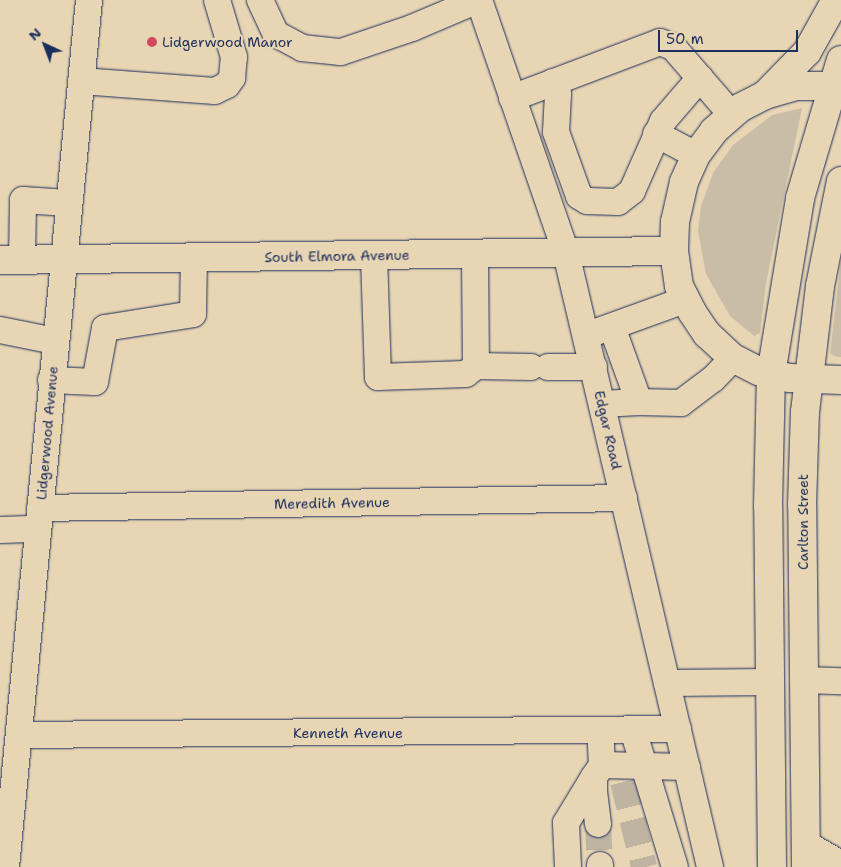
<!DOCTYPE html>
<style>
body{margin:0}
#map{position:relative;width:841px;height:867px;overflow:hidden;background:#e8d5b3;font-family:"Shantell Sans",sans-serif}
div>[style]{position:absolute}
.green>*{inset:0;background:#cabda7}
.minor-tunnel>*{height:26px;margin-top:-13px;transform-origin:0;background:repeating-linear-gradient(90deg,#bfb4a2 0 26px,transparent 0 39px)}
.roads{filter:drop-shadow(0 0 1px #1b2f5e) drop-shadow(0 0 1px #1b2f5e)}
.minor>*{height:26px;margin:-13px;padding:0 13px;transform-origin:13px;border-radius:13px;background:#e8d5b3}
.major>*{height:28px;margin:-14px;padding:0 14px;transform-origin:14px;border-radius:14px;background:#e8d5b3}
.highway>*{height:28px;margin:-14px;padding:0 14px;transform-origin:14px;border-radius:14px;background:#e8d5b3}
.dots>*{width:14px;height:14px;translate:-50% -50%;box-sizing:border-box;border:2px solid #e8d5b3;border-radius:50%}
span{translate:-50% -50%;white-space:nowrap;text-align:center;line-height:1.15;-webkit-text-stroke:4.5px #e8d5b3;paint-order:stroke}
.poi-label{font-size:14px;color:#1b2f5e}
.left{translate:0 -50%;text-align:left}
.street-label{font-size:14px;color:#1b2f5e}
.north{position:absolute;left:20px;top:20px;width:50px;height:50px;-webkit-text-stroke:4px #e8d5b3;paint-order:stroke;rotate:317deg;font-size:14px;font-weight:700;line-height:20px;text-align:center;color:#1b2f5e}
.north::after{content:'';display:block;margin:auto;width:18px;height:22px;background:#1b2f5e;clip-path:polygon(50% 0,100% 100%,50% 72%,0 100%)}
.scale{position:absolute;left:658px;top:30px;width:140px;height:22px;box-sizing:border-box;border:2px solid #1b2f5e;border-top:0;padding-left:6px;font-size:15px;line-height:18px;white-space:nowrap;color:#1b2f5e;-webkit-text-stroke:4px #e8d5b3;paint-order:stroke}
</style>
<div id="map">
<div class="green">
<div style="clip-path:polygon(802px 108px,766px 283px,760px 333px,754px 336px,730px 316px,706px 274px,698px 231px,701px 206px,713px 173px,733px 145px,772px 115px)"></div>
<div style="clip-path:polygon(841px 259px,841px 357px,838px 357px,830px 354px)"></div>
</div>
<div class="minor-tunnel">
<div style="left:623px;top:782px;width:88px;rotate:76.1deg"></div>
<div style="left:598px;top:824px;width:41px;rotate:87.2deg"></div>
</div>
<div class="roads">
<div class="minor">
<div style="left:260px;top:0;width:38px;rotate:65deg"></div>
<div style="left:276px;top:34px;width:30px;rotate:28deg"></div>
<div style="left:302px;top:48px;width:39px;rotate:6deg"></div>
<div style="left:341px;top:52px;width:75px;rotate:-18.7deg"></div>
<div style="left:412px;top:28px;width:72px;rotate:-23deg"></div>
<div style="left:479px;top:0;width:268px;rotate:71deg"></div>
<div style="left:566px;top:253px;width:631px;rotate:76.8deg"></div>
<div style="left:81px;top:81px;width:134px;rotate:4.3deg"></div>
<div style="left:215px;top:91px;width:13px;rotate:-27deg"></div>
<div style="left:227px;top:85px;width:9px;rotate:-54deg"></div>
<div style="left:232px;top:78px;width:21px;rotate:-85deg"></div>
<div style="left:234px;top:57px;width:59px;rotate:-106.6deg"></div>
<div style="left:553px;top:82px;width:13px;rotate:67deg"></div>
<div style="left:558px;top:94px;width:38px;rotate:93deg"></div>
<div style="left:556px;top:132px;width:68px;rotate:70.2deg"></div>
<div style="left:579px;top:196px;width:9px;rotate:32deg"></div>
<div style="left:587px;top:201px;width:31px;rotate:2deg"></div>
<div style="left:618px;top:202px;width:18px;rotate:-38deg"></div>
<div style="left:632px;top:191px;width:77px;rotate:-66.1deg"></div>
<div style="left:663px;top:121px;width:57px;rotate:-49.3deg"></div>
<div style="left:512px;top:98px;width:158px;rotate:-20.7deg"></div>
<div style="left:660px;top:42px;width:14px;rotate:21deg"></div>
<div style="left:673px;top:47px;width:90px;rotate:49.1deg"></div>
<div style="left:656px;top:134px;width:45px;rotate:27.7deg"></div>
<div style="left:475px;top:255px;width:111px;rotate:89.5deg"></div>
<div style="left:476px;top:366px;width:55px;rotate:1deg"></div>
<div style="left:374px;top:256px;width:121px;rotate:88.1deg"></div>
<div style="left:378px;top:377px;width:88px;rotate:-2deg"></div>
<div style="left:466px;top:374px;width:13px;rotate:-39deg"></div>
<div style="left:22px;top:260px;width:60px;rotate:-89deg"></div>
<div style="left:23px;top:200px;width:45px;rotate:3.8deg"></div>
<div style="left:0;top:330px;width:56px;rotate:11.3deg"></div>
<div style="left:596px;top:332px;width:95px;rotate:-19.8deg"></div>
<div style="left:548px;top:367px;width:46px"></div>
<div style="left:51px;top:380px;width:44px;rotate:2.6deg"></div>
<div style="left:95px;top:382px;width:55px;rotate:-79.5deg"></div>
<div style="left:105px;top:328px;width:89px;rotate:-9deg"></div>
<div style="left:193px;top:314px;width:56px;rotate:-89deg"></div>
<div style="left:639px;top:402px;width:42px;rotate:1.4deg"></div>
<div style="left:681px;top:403px;width:40px;rotate:-37deg"></div>
<div style="left:713px;top:379px;width:29px;rotate:-46deg"></div>
<div style="left:602px;top:404px;width:37px;rotate:-3deg"></div>
<div style="left:639px;top:402px;width:80px;rotate:-109.8deg"></div>
<div style="left:40px;top:508px;width:584px;rotate:-0.98deg"></div>
<div style="left:0;top:530px;width:38px;rotate:-2deg"></div>
<div style="left:805px;top:680px;width:36px;rotate:2deg"></div>
<div style="left:667px;top:683px;width:102px;rotate:-0.6deg"></div>
<div style="left:633px;top:730px;width:143px;rotate:73deg"></div>
<div style="left:19px;top:735px;width:659px;rotate:-0.52deg"></div>
<div style="left:602px;top:765px;width:85px;rotate:1.3deg"></div>
<div style="left:598px;top:824px;width:33px;rotate:-97deg"></div>
<div style="left:594px;top:791px;width:14px;rotate:-90deg"></div>
<div style="left:594px;top:777px;width:14px;rotate:-56deg"></div>
<div style="left:602px;top:765px;width:34px;rotate:-93deg"></div>
<div style="left:806px;top:844px;width:40px;rotate:29.7deg"></div>
<div style="left:600px;top:865px;width:2px;rotate:90deg"></div>
<div style="left:6px;top:867px;width:871px;rotate:-84.53deg"></div>
<div style="left:568px;top:867px;width:44px;rotate:-92.6deg"></div>
<div style="left:566px;top:823px;width:54px;rotate:-58.7deg"></div>
</div>
<div class="major">
<div style="left:841px;top:86px;width:45px;rotate:180deg"></div>
<div style="left:796px;top:86px;width:32px;rotate:164deg"></div>
<div style="left:765px;top:95px;width:28px;rotate:153deg"></div>
<div style="left:740px;top:108px;width:35px;rotate:139deg"></div>
<div style="left:714px;top:131px;width:30px;rotate:127deg"></div>
<div style="left:696px;top:155px;width:30px;rotate:114deg"></div>
<div style="left:684px;top:182px;width:41px;rotate:102.7deg"></div>
<div style="left:675px;top:222px;width:29px;rotate:92deg"></div>
<div style="left:674px;top:251px;width:35px;rotate:82deg"></div>
<div style="left:679px;top:286px;width:29px;rotate:63deg"></div>
<div style="left:692px;top:312px;width:27px;rotate:56deg"></div>
<div style="left:707px;top:334px;width:35px;rotate:43deg"></div>
<div style="left:733px;top:358px;width:29px;rotate:27deg"></div>
<div style="left:759px;top:371px;width:31px;rotate:13deg"></div>
<div style="left:789px;top:378px;width:52px;rotate:2.2deg"></div>
<div style="left:0;top:260px;width:674px;rotate:-0.77deg"></div>
</div>
<div class="highway">
<div style="left:765px;top:95px;width:60px;rotate:-45.7deg"></div>
<div style="left:807px;top:52px;width:60px;rotate:-60.9deg"></div>
<div style="left:772px;top:867px;width:361px;rotate:-90.6deg"></div>
<div style="left:768px;top:506px;width:132px;rotate:-88.7deg"></div>
<div style="left:771px;top:374px;width:178px;rotate:-80.6deg"></div>
<div style="left:800px;top:198px;width:144px;rotate:-73.5deg"></div>
<div style="left:806px;top:867px;width:362px;rotate:-90.6deg"></div>
<div style="left:802px;top:505px;width:93px;rotate:-88.2deg"></div>
<div style="left:805px;top:412px;width:127px;rotate:-83.2deg"></div>
<div style="left:820px;top:286px;width:107px;rotate:-78.7deg"></div>
</div>
</div>
<div class="dots">
<div style="left:152px;top:42px;background:#d1495b"></div>
</div>
<div class="poi-label">
<span class="left" style="left:162px;top:42px">Lidgerwood Manor</span>
</div>
<div class="street-label">
<span style="left:337px;top:256px;rotate:-1deg">South Elmora Avenue</span>
<span style="left:608px;top:430px;rotate:77deg">Edgar Road</span>
<span style="left:47px;top:433px;rotate:-85deg">Lidgerwood Avenue</span>
<span style="left:332px;top:503px;rotate:-1deg">Meredith Avenue</span>
<span style="left:803px;top:522px;rotate:-90deg">Carlton Street</span>
<span style="left:348px;top:733px">Kenneth Avenue</span>
</div>
<div class="north">N</div>
<div class="scale">50 m</div>
</div>
